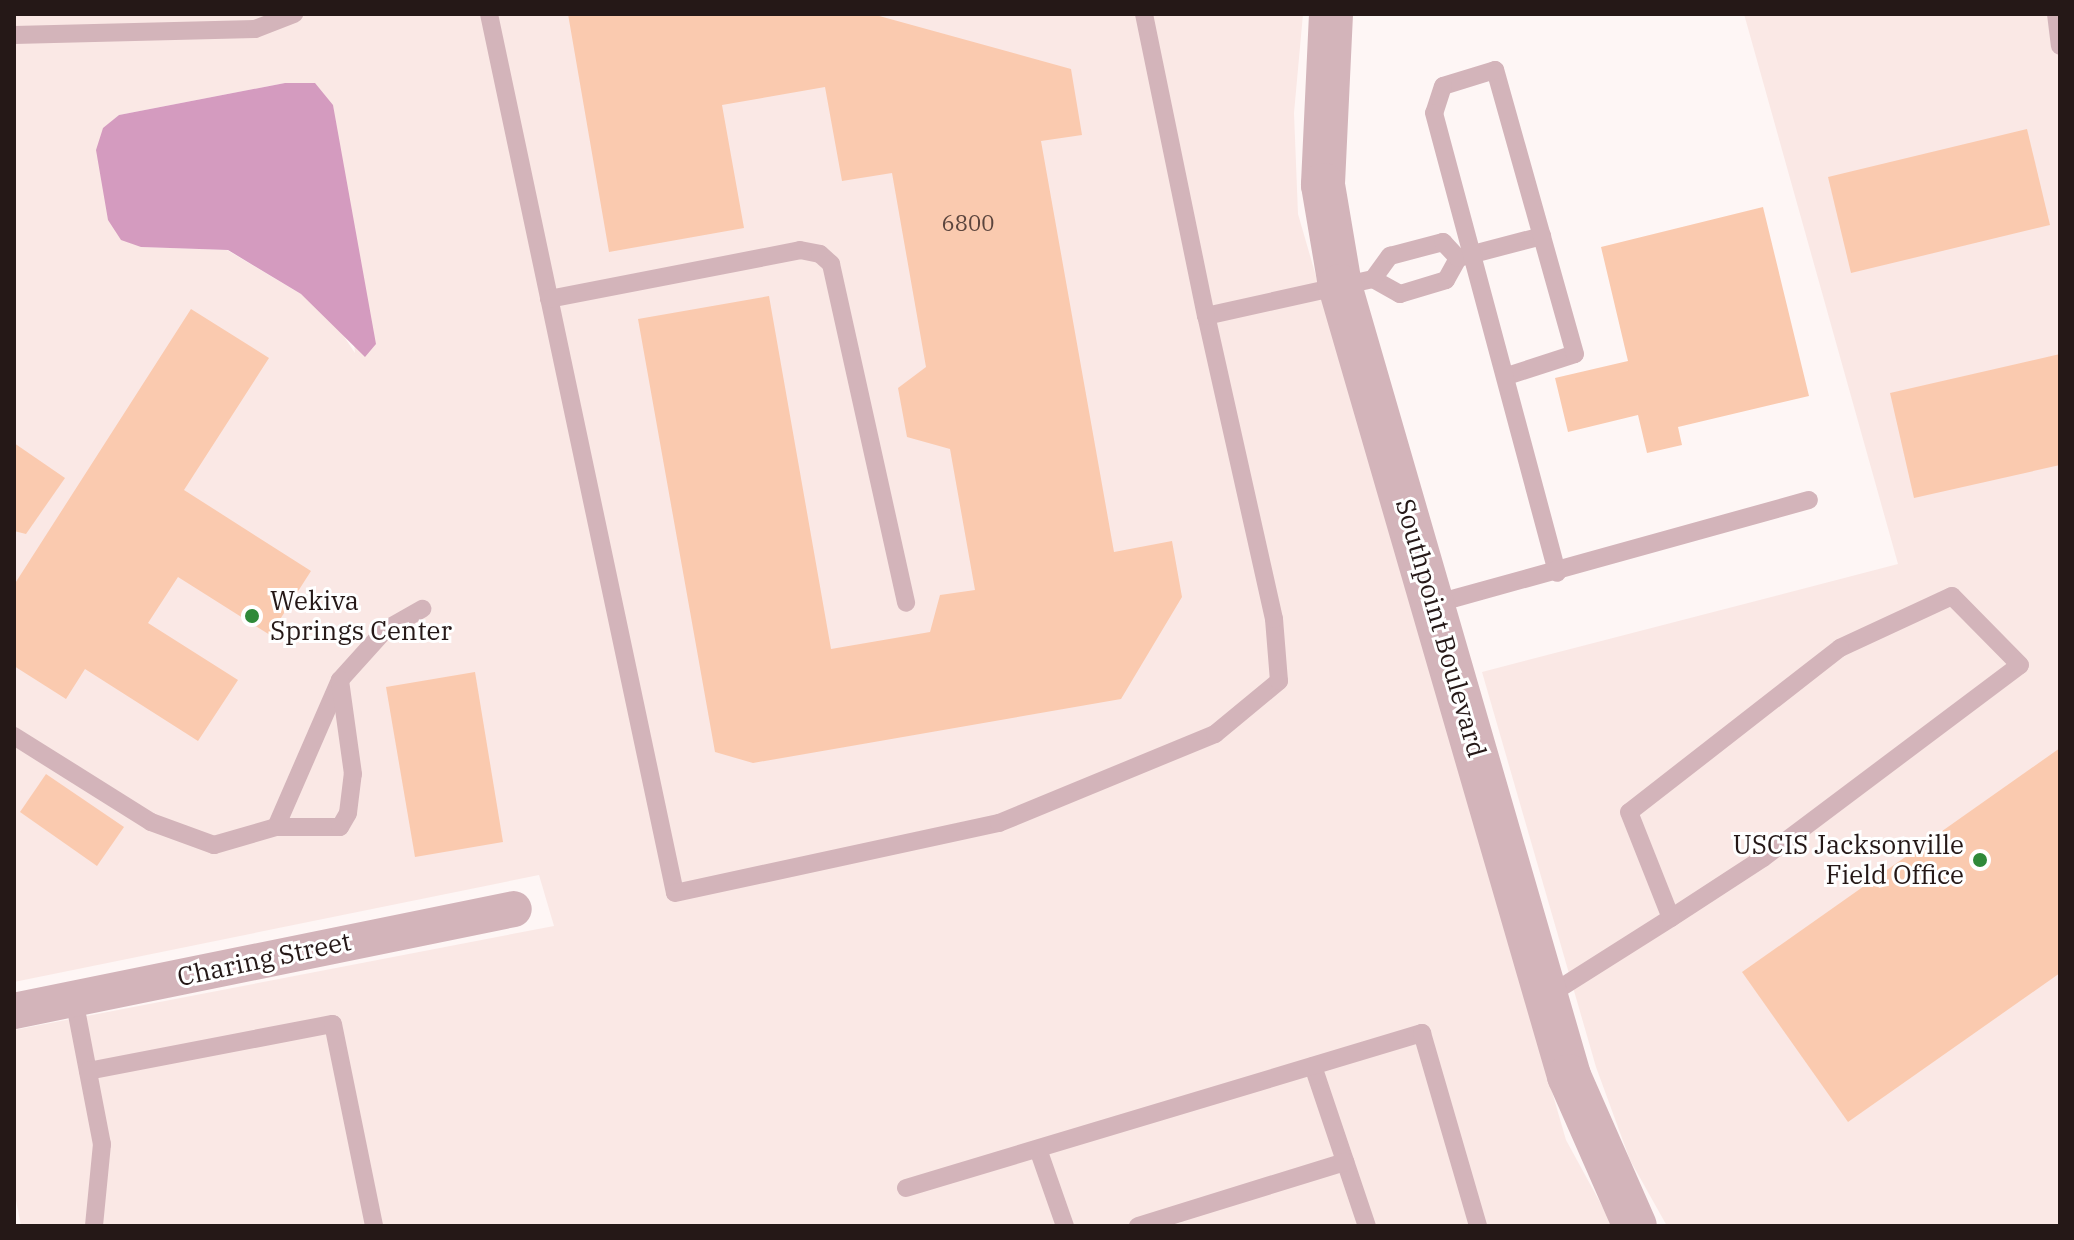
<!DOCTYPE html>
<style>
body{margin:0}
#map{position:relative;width:2074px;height:1240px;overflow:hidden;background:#fef6f5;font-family:"IBM Plex Serif",serif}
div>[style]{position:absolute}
.built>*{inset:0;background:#fae8e5}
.water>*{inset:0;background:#d49bbf}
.building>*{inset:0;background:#facaaf}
.service>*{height:18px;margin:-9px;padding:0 9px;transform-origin:9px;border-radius:9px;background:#d3b4ba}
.minor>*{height:36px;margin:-18px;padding:0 18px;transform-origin:18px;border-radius:18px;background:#d3b4ba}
.tertiary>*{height:44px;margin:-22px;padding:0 22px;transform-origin:22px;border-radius:22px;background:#d3b4ba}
.dots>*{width:22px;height:22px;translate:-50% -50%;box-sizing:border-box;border:4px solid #fff;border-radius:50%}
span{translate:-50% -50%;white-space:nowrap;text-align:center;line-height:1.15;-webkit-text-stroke:6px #fff;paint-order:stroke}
.number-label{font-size:22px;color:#5a443d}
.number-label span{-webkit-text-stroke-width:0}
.poi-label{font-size:26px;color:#251817}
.left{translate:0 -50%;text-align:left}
.right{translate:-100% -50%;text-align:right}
.street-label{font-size:26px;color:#251817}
.frame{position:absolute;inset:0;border:16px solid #251817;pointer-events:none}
</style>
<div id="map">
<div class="built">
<div style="clip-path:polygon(evenodd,14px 14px,1303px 14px,1294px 113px,1298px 214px,1566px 1140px,1613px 1226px,21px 1226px,14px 1190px,14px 1030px,554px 926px,539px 875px,14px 982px,14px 14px,285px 83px,333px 105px,355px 353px,333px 320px,301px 294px,227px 250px,141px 247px,103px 129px,119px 115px,285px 83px)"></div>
<div style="clip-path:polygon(1744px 14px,2060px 14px,2060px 1226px,1667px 1226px,1630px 1160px,1596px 1067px,1482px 672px,1898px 564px)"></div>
</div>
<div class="water">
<div style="clip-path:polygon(285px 83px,315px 83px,333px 105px,376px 344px,365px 357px,301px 294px,228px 250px,141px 247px,121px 240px,108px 220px,96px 150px,103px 128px,119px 115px)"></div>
</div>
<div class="building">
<div style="clip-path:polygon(568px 14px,872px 14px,1071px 69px,1082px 135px,1041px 141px,1114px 552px,1172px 541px,1182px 597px,1121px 699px,753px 763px,715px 752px,638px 319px,769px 296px,831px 649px,930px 632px,940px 595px,975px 590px,950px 449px,907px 437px,898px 388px,926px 367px,892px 173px,842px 181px,825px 87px,722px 105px,744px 228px,609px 252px)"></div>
<div style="clip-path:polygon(2027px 129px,2050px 225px,1851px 273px,1828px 177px)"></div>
<div style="clip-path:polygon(1763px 207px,1809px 396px,1678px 427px,1682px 445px,1647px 453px,1638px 415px,1568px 432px,1555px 378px,1628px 361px,1601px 247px)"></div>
<div style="clip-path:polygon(191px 309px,269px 358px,184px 490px,311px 571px,270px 635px,178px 577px,148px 623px,238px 680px,198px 741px,85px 669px,66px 699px,14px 666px,14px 585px)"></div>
<div style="clip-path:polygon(2060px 354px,2060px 465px,1914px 498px,1890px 393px)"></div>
<div style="clip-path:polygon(14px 443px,65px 478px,26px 534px,14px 531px)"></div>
<div style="clip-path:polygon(475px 672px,503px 842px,415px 857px,386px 687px)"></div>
<div style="clip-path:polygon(2060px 748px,2060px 973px,1848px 1122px,1742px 972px)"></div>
<div style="clip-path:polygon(46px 774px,124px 827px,97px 866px,20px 812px)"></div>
</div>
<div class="service">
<div style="left:489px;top:14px;width:898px;rotate:78.05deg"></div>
<div style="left:675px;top:893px;width:331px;rotate:-12.2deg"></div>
<div style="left:999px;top:823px;width:234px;rotate:-22.4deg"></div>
<div style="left:1215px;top:734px;width:83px;rotate:-39.6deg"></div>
<div style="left:1279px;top:681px;width:62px;rotate:-94.6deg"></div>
<div style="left:1274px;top:619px;width:311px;rotate:-102.6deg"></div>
<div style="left:1206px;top:316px;width:171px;rotate:-12.5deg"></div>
<div style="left:1373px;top:279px;width:31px;rotate:29deg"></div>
<div style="left:1400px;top:294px;width:48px;rotate:-16.9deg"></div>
<div style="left:1446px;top:280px;width:25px;rotate:-61deg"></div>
<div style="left:1458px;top:258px;width:87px;rotate:-14.7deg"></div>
<div style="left:1144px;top:14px;width:308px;rotate:78.4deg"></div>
<div style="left:2056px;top:14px;width:32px;rotate:83deg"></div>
<div style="left:14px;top:35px;width:241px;rotate:-1.4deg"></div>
<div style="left:255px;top:29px;width:42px;rotate:-21deg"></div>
<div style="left:1373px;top:279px;width:29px;rotate:-54deg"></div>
<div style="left:1390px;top:256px;width:55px;rotate:-14.8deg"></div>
<div style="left:1443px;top:242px;width:22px;rotate:47deg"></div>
<div style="left:549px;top:299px;width:256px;rotate:-11deg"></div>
<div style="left:800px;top:250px;width:20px;rotate:11deg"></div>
<div style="left:820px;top:254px;width:15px;rotate:42deg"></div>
<div style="left:831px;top:264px;width:347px;rotate:77.5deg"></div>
<div style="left:1507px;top:376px;width:71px;rotate:-17.9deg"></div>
<div style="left:1575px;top:354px;width:295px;rotate:-105.7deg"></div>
<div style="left:1495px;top:70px;width:54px;rotate:162.9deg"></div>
<div style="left:1443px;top:86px;width:28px;rotate:108deg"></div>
<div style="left:1434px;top:113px;width:476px;rotate:75deg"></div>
<div style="left:1434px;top:604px;width:389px;rotate:-15.5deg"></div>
<div style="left:14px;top:736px;width:162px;rotate:32.1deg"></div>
<div style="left:151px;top:822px;width:67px;rotate:20.1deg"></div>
<div style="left:214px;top:845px;width:65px;rotate:-16.2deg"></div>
<div style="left:276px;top:827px;width:160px;rotate:-66.5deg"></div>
<div style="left:340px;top:680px;width:67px;rotate:-48deg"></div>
<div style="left:385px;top:630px;width:43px;rotate:-29.6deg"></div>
<div style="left:276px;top:827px;width:64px"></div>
<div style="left:340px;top:827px;width:16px;rotate:-60deg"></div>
<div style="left:348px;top:813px;width:39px;rotate:-83deg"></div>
<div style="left:353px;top:774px;width:95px;rotate:-97.9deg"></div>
<div style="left:1546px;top:997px;width:148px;rotate:-32.3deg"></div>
<div style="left:1671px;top:918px;width:110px;rotate:-33.1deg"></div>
<div style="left:1763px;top:858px;width:321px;rotate:-36.9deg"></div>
<div style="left:2020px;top:665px;width:97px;rotate:-134.6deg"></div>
<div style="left:1952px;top:596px;width:123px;rotate:155.1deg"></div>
<div style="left:1840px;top:648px;width:267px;rotate:142.1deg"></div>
<div style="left:1629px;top:812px;width:114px;rotate:68.4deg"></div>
<div style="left:74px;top:999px;width:148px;rotate:79.1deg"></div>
<div style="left:102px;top:1144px;width:82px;rotate:95.6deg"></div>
<div style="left:1313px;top:1066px;width:169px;rotate:71.4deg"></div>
<div style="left:88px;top:1071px;width:249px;rotate:-10.9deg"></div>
<div style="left:333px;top:1024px;width:206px;rotate:78.5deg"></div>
<div style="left:1038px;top:1149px;width:82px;rotate:70.7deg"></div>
<div style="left:906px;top:1188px;width:539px;rotate:-16.72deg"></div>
<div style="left:1422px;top:1033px;width:201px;rotate:73.8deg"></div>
<div style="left:1138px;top:1226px;width:217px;rotate:-17.2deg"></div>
</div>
<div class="minor">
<div style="left:14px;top:1011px;width:510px;rotate:-11.53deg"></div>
</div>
<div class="tertiary">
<div style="left:1331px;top:14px;width:171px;rotate:92.7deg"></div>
<div style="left:1323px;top:185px;width:102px;rotate:80.4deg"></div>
<div style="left:1340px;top:286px;width:823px;rotate:73.83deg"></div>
<div style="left:1569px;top:1076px;width:164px;rotate:66.3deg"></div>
</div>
<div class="dots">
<div style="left:252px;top:616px;background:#2f8939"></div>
<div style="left:1980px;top:860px;background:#2f8939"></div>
</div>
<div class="number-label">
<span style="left:968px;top:223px">6800</span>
</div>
<div class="poi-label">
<span class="left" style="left:270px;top:616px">Wekiva<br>Springs Center</span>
<span class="right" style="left:1964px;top:860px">USCIS Jacksonville<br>Field Office</span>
</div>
<div class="street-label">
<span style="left:1441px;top:628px;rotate:74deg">Southpoint Boulevard</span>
<span style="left:264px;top:959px;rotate:-12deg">Charing Street</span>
</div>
<div class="frame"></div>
</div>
